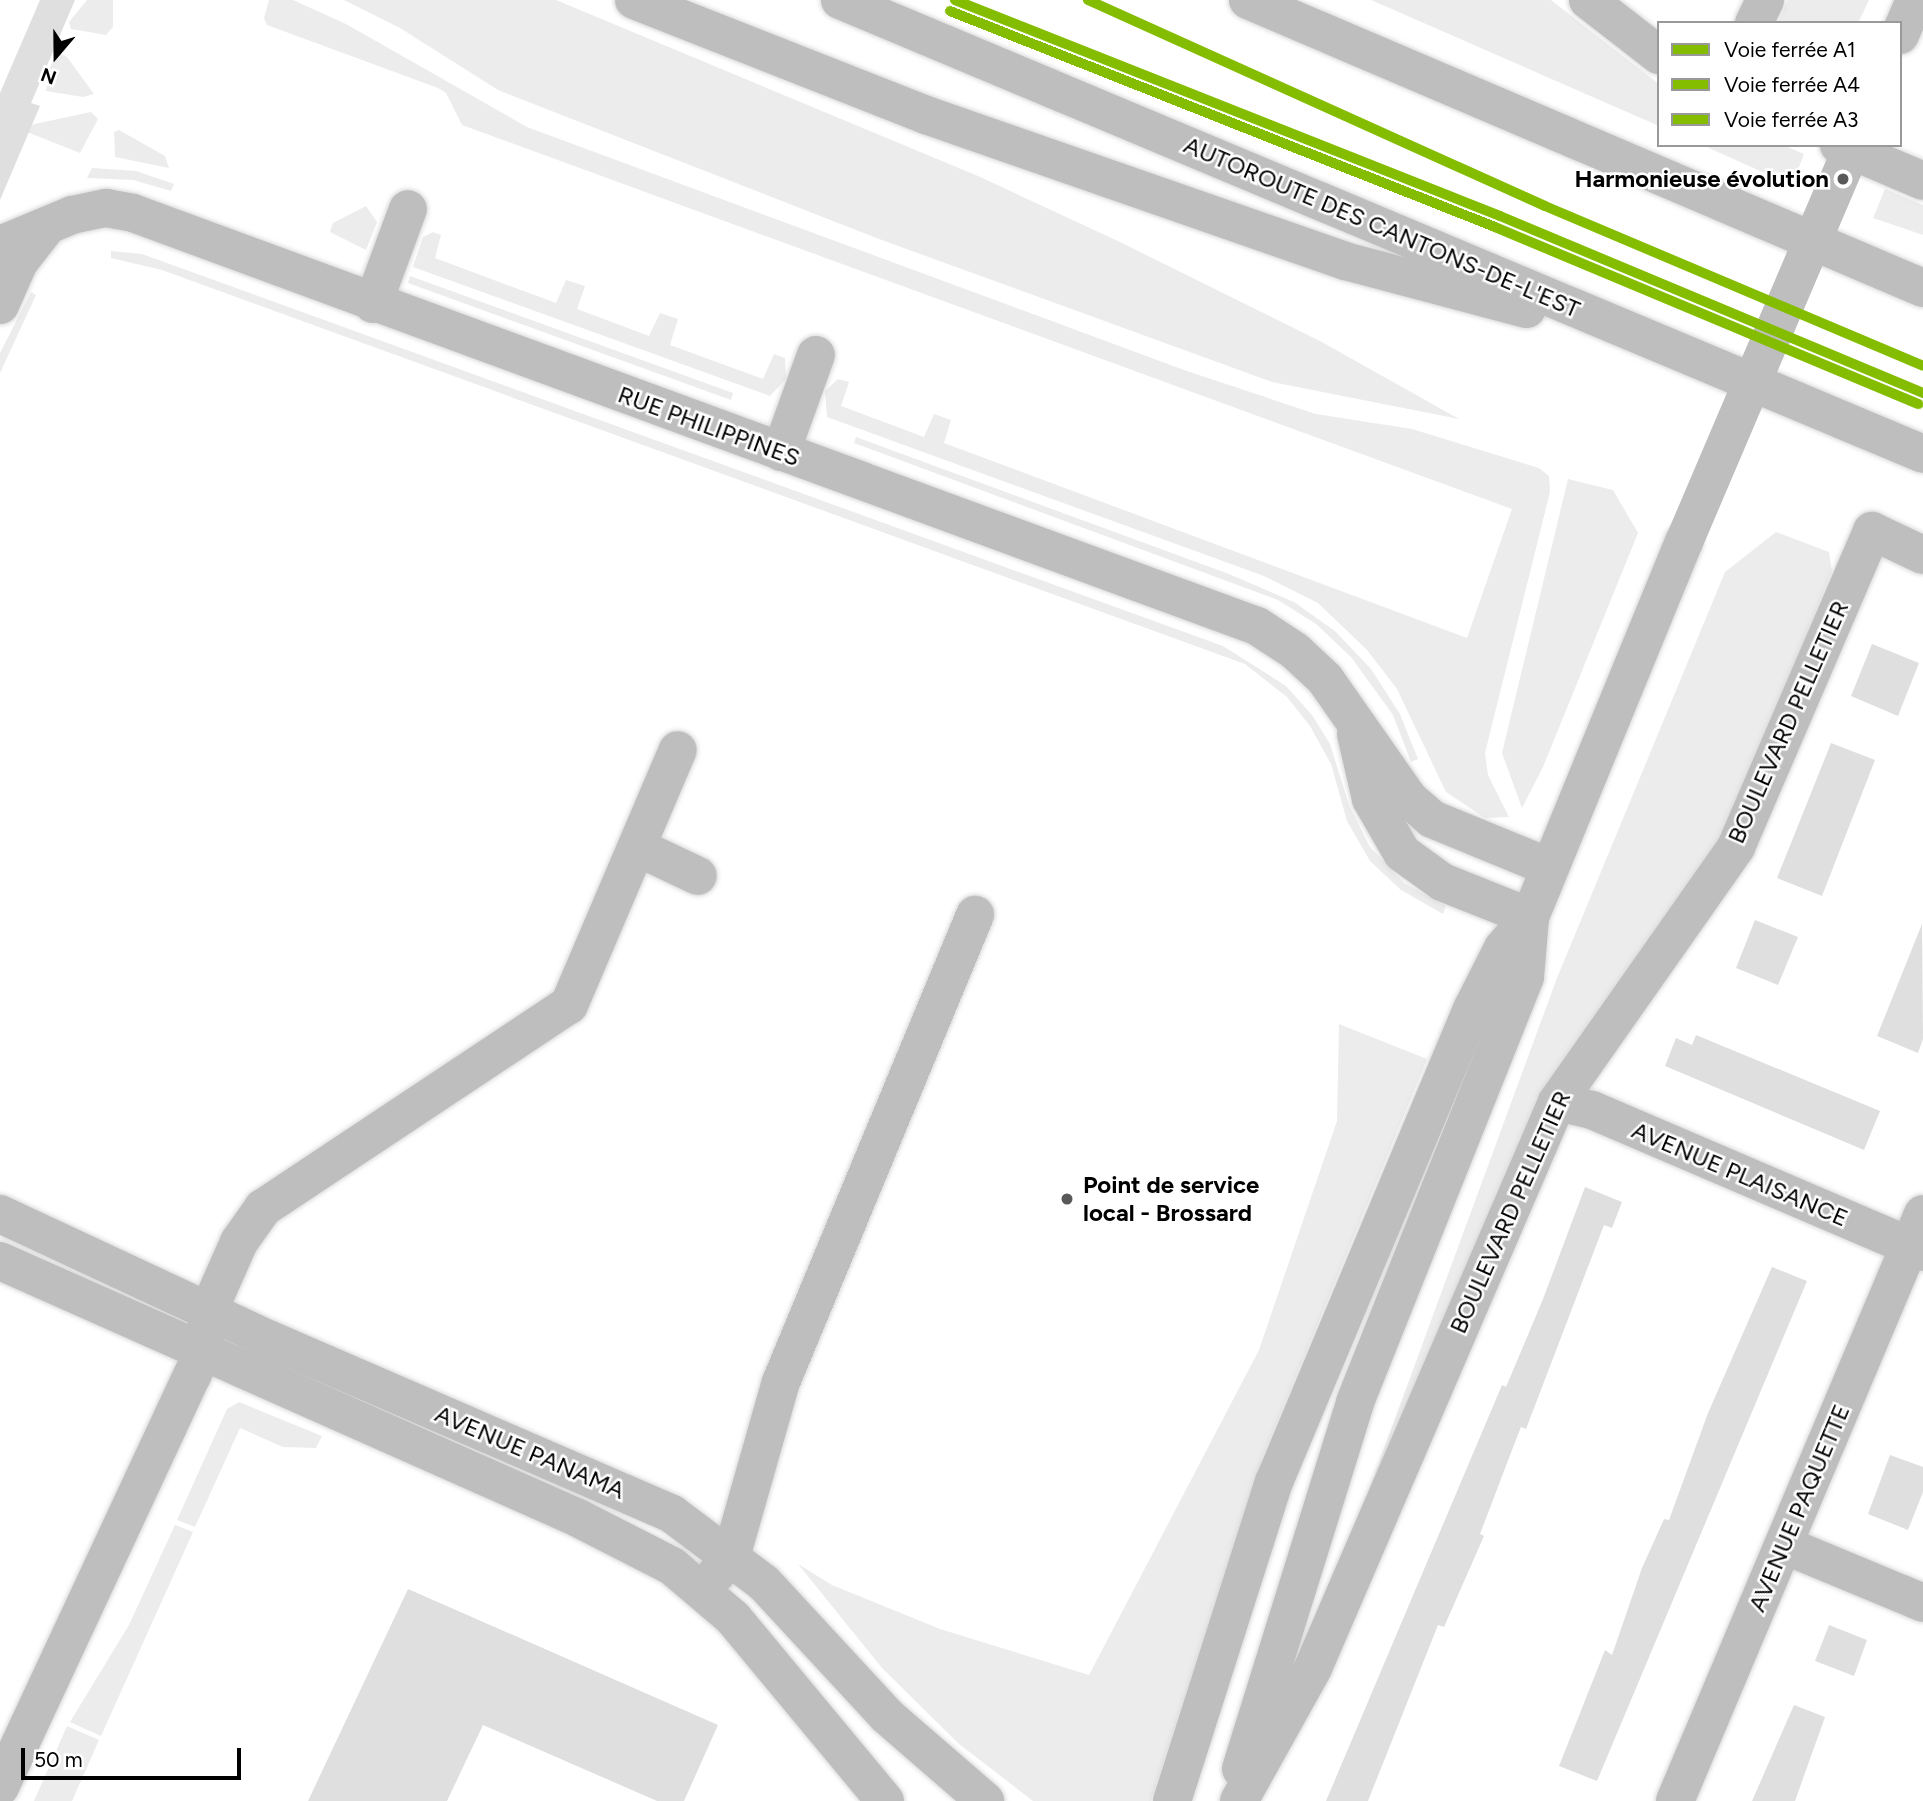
<!DOCTYPE html>
<meta charset="utf-8">
<style>
body{margin:0}
#map{position:relative;width:1923px;height:1801px;overflow:hidden;background:#fff;font-family:Figtree,sans-serif}
div>[style]{position:absolute}
.green>*{inset:0;background:#ececec}
.building>*{inset:0;background:#dfdfdf}
.roads{filter:drop-shadow(0 0 2px #dbdbdb) drop-shadow(0 0 2px #dbdbdb)}
.minor>*{height:38px;margin:-19px;padding:0 19px;transform-origin:19px;border-radius:19px;background:#bebebe}
.highway>*{height:38px;margin:-19px;padding:0 19px;transform-origin:19px;border-radius:19px;background:#bebebe}
.minor-bridge>*{height:38px;margin:-19px;padding:0 19px;transform-origin:19px;border-radius:19px;background:#bebebe}
.rail-1>*{height:10px;margin:-5px;padding:0 5px;transform-origin:5px;border-radius:5px;background:#84bd00}
.rail-2>*{height:10px;margin:-5px;padding:0 5px;transform-origin:5px;border-radius:5px;background:#84bd00}
.rail-3>*{height:10px;margin:-5px;padding:0 5px;transform-origin:5px;border-radius:5px;background:#84bd00}
.dots>*{width:19px;height:19px;translate:-50% -50%;box-sizing:border-box;border:4px solid #fff;border-radius:50%}
span{translate:-50% -50%;white-space:nowrap;text-align:center;line-height:1.15;-webkit-text-stroke:5px #fff;paint-order:stroke}
.poi-label{font-size:24px;color:#000;font-weight:700}
.right{translate:-100% -50%;text-align:right}
.left{translate:0 -50%;text-align:left}
.street-label{font-size:24px;color:#000}
.legend{position:absolute;left:1657px;top:21px;width:245px;height:126px;box-sizing:border-box;background:#fff;border:2px solid #999;margin:0;padding:9px 12px;list-style:none;font-size:21px;color:#000}
.legend li{display:flex;align-items:center;gap:14px;height:35px}
.legend b{width:35px;border:2px solid #999}
.north{position:absolute;left:21px;top:21px;width:70px;height:70px;-webkit-text-stroke:5px #fff;paint-order:stroke;rotate:200deg;font-size:19px;font-weight:700;line-height:28px;text-align:center;color:#000}
.north::after{content:'';display:block;margin:auto;width:24px;height:32px;background:#000;clip-path:polygon(50% 0,100% 100%,50% 72%,0 100%)}
.scale{position:absolute;left:21px;top:1748px;width:220px;height:32px;box-sizing:border-box;border:4px solid #000;border-top:0;padding-left:9px;font-size:21px;line-height:24px;white-space:nowrap;color:#000;-webkit-text-stroke:5px #fff;paint-order:stroke}
</style>
<div id="map">
<div class="green">
<div style="clip-path:polygon(87px 0,113px 0,113px 27px,106px 35px,71px 29px,69px 22px)"></div>
<div style="clip-path:polygon(269px 0,293px 0,346px 24px,527px 127px,1184px 370px,1316px 414px,1412px 429px,1539px 468px,1549px 476px,1550px 492px,1485px 753px,1488px 775px,1509px 817px,1485px 818px,1446px 792px,1397px 689px,1367px 650px,1318px 603px,1264px 576px,827px 417px,825px 391px,838px 379px,849px 382px,841px 406px,924px 437px,934px 414px,951px 420px,944px 443px,1467px 638px,1512px 509px,462px 125px,446px 93px,438px 88px,267px 25px,264px 18px)"></div>
<div style="clip-path:polygon(344px 0,556px 0,978px 176px,1122px 243px,1320px 341px,1459px 419px,1272px 382px,879px 239px,498px 90px,400px 28px)"></div>
<div style="clip-path:polygon(1371px 0,1551px 0,1659px 84px,1659px 126px)"></div>
<div style="clip-path:polygon(1788px 0,1869px 0,1858px 23px,1778px 23px)"></div>
<div style="clip-path:polygon(58px 53px,67px 57px,94px 94px,83px 97px,46px 91px,50px 67px)"></div>
<div style="clip-path:polygon(91px 112px,98px 119px,80px 153px,27px 132px,30px 125px)"></div>
<div style="clip-path:polygon(119px 130px,165px 156px,169px 168px,115px 157px,114px 132px)"></div>
<div style="clip-path:polygon(1702px 145px,1783px 145px,1804px 154px,1793px 183px,1785px 182px)"></div>
<div style="clip-path:polygon(92px 168px,136px 171px,174px 184px,171px 191px,133px 180px,87px 178px)"></div>
<div style="clip-path:polygon(1885px 189px,1923px 205px,1923px 235px,1873px 218px)"></div>
<div style="clip-path:polygon(366px 206px,377px 222px,366px 250px,330px 232px,333px 223px)"></div>
<div style="clip-path:polygon(433px 232px,441px 235px,435px 258px,556px 303px,566px 280px,585px 286px,577px 309px,649px 336px,660px 313px,678px 319px,670px 345px,763px 379px,774px 354px,785px 358px,786px 379px,770px 396px,413px 267px,423px 237px)"></div>
<div style="clip-path:polygon(111px 251px,142px 254px,1223px 646px,1286px 686px,1312px 715px,1330px 744px,1349px 805px,1370px 847px,1404px 883px,1446px 906px,1443px 914px,1401px 890px,1370px 861px,1347px 821px,1331px 764px,1310px 726px,1287px 697px,1245px 664px,162px 270px,111px 258px)"></div>
<div style="clip-path:polygon(410px 276px,733px 393px,731px 400px,408px 283px)"></div>
<div style="clip-path:polygon(31px 292px,36px 295px,0 373px,0 353px)"></div>
<div style="clip-path:polygon(856px 437px,1229px 574px,1294px 602px,1335px 631px,1371px 669px,1400px 714px,1418px 759px,1411px 762px,1393px 715px,1351px 657px,1316px 624px,1278px 600px,854px 443px)"></div>
<div style="clip-path:polygon(1568px 479px,1613px 490px,1638px 533px,1543px 767px,1522px 808px,1502px 753px)"></div>
<div style="clip-path:polygon(1776px 532px,1829px 552px,1832px 571px,1722px 844px,1544px 1091px,1433px 1341px,1341px 1580px,1336px 1579px,1557px 978px,1725px 572px)"></div>
<div style="clip-path:polygon(1339px 1024px,1427px 1059px,1263px 1456px,1151px 1801px,1033px 1801px,959px 1744px,882px 1668px,798px 1564px,832px 1585px,940px 1629px,1089px 1675px,1259px 1350px,1337px 1121px)"></div>
<div style="clip-path:polygon(239px 1402px,322px 1436px,316px 1448px,283px 1447px,240px 1428px,195px 1527px,177px 1520px,227px 1409px)"></div>
<div style="clip-path:polygon(175px 1525px,193px 1532px,101px 1736px,70px 1722px,129px 1625px)"></div>
<div style="clip-path:polygon(67px 1726px,99px 1740px,72px 1801px,34px 1801px)"></div>
</div>
<div class="building">
<div style="clip-path:polygon(40px 0,75px 0,31px 103px,40px 106px,0 200px,0 93px)"></div>
<div style="clip-path:polygon(1872px 644px,1919px 663px,1898px 716px,1851px 696px)"></div>
<div style="clip-path:polygon(1831px 743px,1875px 760px,1822px 896px,1777px 878px)"></div>
<div style="clip-path:polygon(1755px 920px,1798px 937px,1778px 985px,1736px 968px)"></div>
<div style="clip-path:polygon(1922px 924px,1923px 1039px,1918px 1053px,1877px 1036px)"></div>
<div style="clip-path:polygon(1696px 1035px,1880px 1111px,1864px 1150px,1665px 1066px,1676px 1038px,1692px 1045px)"></div>
<div style="clip-path:polygon(1585px 1187px,1622px 1202px,1612px 1228px,1604px 1225px,1526px 1429px,1521px 1427px,1512px 1450px,1480px 1534px,1484px 1536px,1444px 1627px,1438px 1625px,1368px 1801px,1326px 1801px,1502px 1385px,1506px 1387px,1543px 1299px)"></div>
<div style="clip-path:polygon(1772px 1267px,1807px 1281px,1597px 1781px,1559px 1766px,1605px 1650px,1612px 1655px,1642px 1568px,1664px 1519px,1669px 1520px,1708px 1413px)"></div>
<div style="clip-path:polygon(1890px 1455px,1923px 1467px,1923px 1492px,1908px 1530px,1868px 1514px)"></div>
<div style="clip-path:polygon(408px 1589px,718px 1725px,684px 1801px,657px 1801px,483px 1725px,447px 1801px,308px 1801px)"></div>
<div style="clip-path:polygon(1829px 1625px,1867px 1640px,1854px 1676px,1815px 1661px)"></div>
<div style="clip-path:polygon(1794px 1705px,1825px 1717px,1795px 1801px,1752px 1801px)"></div>
</div>
<div class="roads">
<div class="minor">
<div style="left:1588px;top:0;width:90px;rotate:37.8deg"></div>
<div style="left:1754px;top:23px;width:25px;rotate:-64deg"></div>
<div style="left:1900px;top:35px;width:38px;rotate:-67deg"></div>
<div style="left:1839px;top:145px;width:91px;rotate:23.2deg"></div>
<div style="left:0;top:245px;width:78px;rotate:-22.6deg"></div>
<div style="left:72px;top:215px;width:35px;rotate:-12deg"></div>
<div style="left:106px;top:208px;width:27px;rotate:10deg"></div>
<div style="left:133px;top:213px;width:1197px;rotate:20.18deg"></div>
<div style="left:1257px;top:626px;width:45px;rotate:33.3deg"></div>
<div style="left:1295px;top:651px;width:41px;rotate:43deg"></div>
<div style="left:1325px;top:679px;width:146px;rotate:55deg"></div>
<div style="left:1409px;top:799px;width:30px;rotate:41deg"></div>
<div style="left:1432px;top:819px;width:126px;rotate:22.3deg"></div>
<div style="left:373px;top:304px;width:101px;rotate:-69.8deg"></div>
<div style="left:0;top:305px;width:47px;rotate:-66.2deg"></div>
<div style="left:19px;top:262px;width:41px;rotate:-52deg"></div>
<div style="left:781px;top:452px;width:103px;rotate:-70.2deg"></div>
<div style="left:1356px;top:734px;width:67px;rotate:77deg"></div>
<div style="left:1371px;top:799px;width:62px;rotate:60.1deg"></div>
<div style="left:1402px;top:853px;width:49px;rotate:35.9deg"></div>
<div style="left:1442px;top:882px;width:95px;rotate:21.7deg"></div>
<div style="left:639px;top:848px;width:65px;rotate:25.4deg"></div>
<div style="left:1557px;top:1102px;width:36px;rotate:13deg"></div>
<div style="left:1592px;top:1110px;width:360px;rotate:23.2deg"></div>
<div style="left:0;top:1214px;width:296px;rotate:25deg"></div>
<div style="left:268px;top:1339px;width:440px;rotate:23.4deg"></div>
<div style="left:672px;top:1514px;width:115px;rotate:36.9deg"></div>
<div style="left:764px;top:1583px;width:181px;rotate:47.2deg"></div>
<div style="left:887px;top:1716px;width:130px;rotate:40.9deg"></div>
<div style="left:0;top:1261px;width:633px;rotate:23.97deg"></div>
<div style="left:578px;top:1518px;width:106px;rotate:27.1deg"></div>
<div style="left:672px;top:1566px;width:80px;rotate:40.4deg"></div>
<div style="left:733px;top:1618px;width:238px;rotate:50.3deg"></div>
<div style="left:1784px;top:1545px;width:151px;rotate:22.6deg"></div>
<div style="left:716px;top:1574px;width:23px;rotate:-49deg"></div>
<div style="left:731px;top:1557px;width:182px;rotate:-74.1deg"></div>
<div style="left:781px;top:1382px;width:506px;rotate:-67.44deg"></div>
<div style="left:1241px;top:1769px;width:384px;rotate:-72.7deg"></div>
<div style="left:1355px;top:1402px;width:458px;rotate:-68.2deg"></div>
<div style="left:1525px;top:977px;width:60px;rotate:-85.2deg"></div>
<div style="left:1530px;top:917px;width:405px;rotate:-67.7deg"></div>
<div style="left:0;top:1787px;width:454px;rotate:-65deg"></div>
<div style="left:192px;top:1376px;width:25px;rotate:-67deg"></div>
<div style="left:202px;top:1353px;width:44px;rotate:-80.8deg"></div>
<div style="left:209px;top:1310px;width:74px;rotate:-66.2deg"></div>
<div style="left:239px;top:1242px;width:42px;rotate:-54.8deg"></div>
<div style="left:263px;top:1208px;width:367px;rotate:-33.6deg"></div>
<div style="left:569px;top:1005px;width:277px;rotate:-66.9deg"></div>
<div style="left:1172px;top:1801px;width:335px;rotate:-72.3deg"></div>
<div style="left:1274px;top:1482px;width:513px;rotate:-67.29deg"></div>
<div style="left:1472px;top:1009px;width:68px;rotate:-63.1deg"></div>
<div style="left:1503px;top:948px;width:41px;rotate:-48.9deg"></div>
<div style="left:1239px;top:1801px;width:152px;rotate:-60.9deg"></div>
<div style="left:1313px;top:1668px;width:616px;rotate:-66.68deg"></div>
<div style="left:1557px;top:1102px;width:312px;rotate:-54.9deg"></div>
<div style="left:1736px;top:847px;width:344px;rotate:-66.7deg"></div>
<div style="left:1872px;top:531px;width:56px;rotate:25.2deg"></div>
<div style="left:1675px;top:1801px;width:637px;rotate:-67.1deg"></div>
</div>
<div class="highway">
<div style="left:634px;top:0;width:314px;rotate:21.5deg"></div>
<div style="left:926px;top:115px;width:444px;rotate:19.2deg"></div>
<div style="left:1345px;top:261px;width:188px;rotate:14.8deg"></div>
<div style="left:840px;top:0;width:1174px;rotate:22.74deg"></div>
<div style="left:1248px;top:0;width:734px;rotate:23.11deg"></div>
</div>
</div>
<div class="minor-bridge">
<div style="left:1684px;top:542px;width:431px;rotate:-66.9deg"></div>
</div>
<div class="rail-1">
<div style="left:1088px;top:0;width:501px;rotate:24.26deg"></div>
<div style="left:1545px;top:206px;width:410px;rotate:22.9deg"></div>
</div>
<div class="rail-2">
<div style="left:955px;top:0;width:586px;rotate:21.62deg"></div>
<div style="left:1500px;top:216px;width:459px;rotate:22.7deg"></div>
</div>
<div class="rail-3">
<div style="left:950px;top:11px;width:586px;rotate:21.62deg"></div>
<div style="left:1495px;top:227px;width:459px;rotate:22.7deg"></div>
</div>
<div class="dots">
<div style="left:1843px;top:179px;background:#595959"></div>
<div style="left:1067px;top:1199px;background:#595959"></div>
</div>
<div class="poi-label">
<span class="right" style="left:1829px;top:179px">Harmonieuse évolution</span>
<span class="left" style="left:1083px;top:1199px">Point de service<br>local - Brossard</span>
</div>
<div class="street-label">
<span style="left:1382px;top:227px;rotate:23deg">AUTOROUTE DES CANTONS-DE-L'EST</span>
<span style="left:709px;top:426px;rotate:20deg">RUE PHILIPPINES</span>
<span style="left:1788px;top:722px;rotate:-66deg">BOULEVARD PELLETIER</span>
<span style="left:1740px;top:1174px;rotate:23deg">AVENUE PLAISANCE</span>
<span style="left:1510px;top:1212px;rotate:-66deg">BOULEVARD PELLETIER</span>
<span style="left:530px;top:1452px;rotate:23deg">AVENUE PANAMA</span>
<span style="left:1799px;top:1508px;rotate:-67deg">AVENUE PAQUETTE</span>
</div>
<ul class="legend">
<li><b style="height:9px;background:#84bd00"></b>Voie ferrée A1</li>
<li><b style="height:9px;background:#84bd00"></b>Voie ferrée A4</li>
<li><b style="height:9px;background:#84bd00"></b>Voie ferrée A3</li>
</ul>
<div class="north">N</div>
<div class="scale">50 m</div>
</div>
